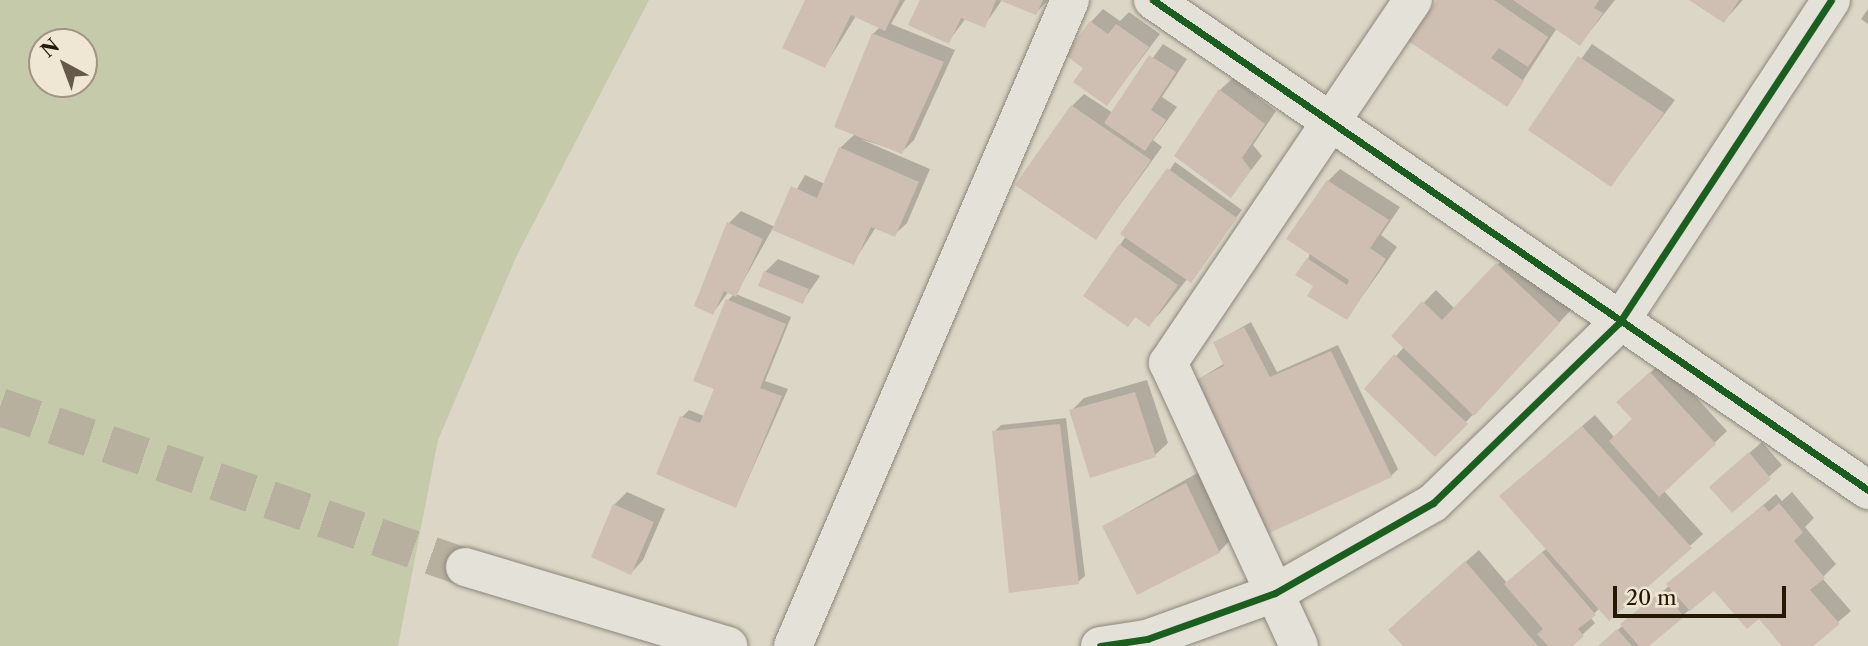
<!DOCTYPE html>
<style>
body{margin:0}
#map{position:relative;width:1868px;height:646px;overflow:hidden;background:#dcd6c6;font-family:"Libre Caslon Text",serif}
div>[style]{position:absolute}
.green>*{inset:0;background:#c4caaa}
.shadow>*{inset:0;background:#0003}
.building>*{inset:0;background:#cebfb2}
.minor-tunnel>*{height:38px;margin-top:-19px;transform-origin:0;background:repeating-linear-gradient(90deg,#b7b09f 0 38px,transparent 0 57px)}
.roads{filter:drop-shadow(0 0 2px #8c867b) drop-shadow(0 0 2px #8c867b)}
.minor>*{height:38px;margin:-19px;padding:0 19px;transform-origin:19px;border-radius:19px;background:#e4e1d9}
.cycleway>*{height:7px;margin:-3.5px;padding:0 3.5px;transform-origin:3.5px;border-radius:3.5px;background:#1b5e20}
span{translate:-50% -50%;white-space:nowrap;text-align:center;line-height:1.15;-webkit-text-stroke:5px #efe6d3;paint-order:stroke}
.north{position:absolute;left:28px;top:28px;width:70px;height:70px;box-sizing:border-box;background:#efe6d3;border:2px solid #9e9481;border-radius:50%;rotate:319deg;font-size:19px;font-weight:700;line-height:28px;text-align:center;color:#251805}
.north::after{content:'';display:block;margin:auto;width:24px;height:32px;background:#655a49;clip-path:polygon(50% 0,100% 100%,50% 72%,0 100%)}
.scale{position:absolute;left:1613px;top:586px;width:173px;height:32px;box-sizing:border-box;border:4px solid #251805;border-top:0;padding-left:9px;font-size:21px;line-height:24px;white-space:nowrap;color:#251805;-webkit-text-stroke:5px #efe6d3;paint-order:stroke}
</style>
<div id="map">
<div class="green">
<div style="clip-path:polygon(evenodd,0 0,649px 0,517px 255px,438px 440px,398px 646px,0 646px,0 0,42px 42px,84px 42px,84px 84px,42px 84px,42px 42px)"></div>
</div>
<div class="shadow">
<div style="clip-path:polygon(807px 0,905px 0,891px 24px,955px 50px,914px 140px,902px 152px,860px 139px,930px 169px,907px 223px,894px 235px,876px 227px,853px 263px,773px 228px,736px 294px,791px 317px,765px 381px,788px 389px,736px 506px,682px 417px,689px 410px,704px 416px,716px 389px,728px 300px,734px 294px,729px 291px,713px 313px,729px 223px,741px 211px,775px 227px,805px 175px,825px 184px,840px 148px,855px 134px,873px 34px,880px 27px,856px 16px,825px 66px)"></div>
<div style="clip-path:polygon(922px 0,1002px 0,984px 26px,966px 18px,948px 42px)"></div>
<div style="clip-path:polygon(1003px 0,1048px 0,1036px 13px)"></div>
<div style="clip-path:polygon(1439px 0,1615px 0,1580px 44px,1557px 28px,1507px 105px)"></div>
<div style="clip-path:polygon(1692px 0,1743px 0,1724px 21px)"></div>
<div style="clip-path:polygon(1103px 9px,1120px 21px,1129px 12px,1160px 34px,1107px 104px,1086px 68px,1091px 22px)"></div>
<div style="clip-path:polygon(1868px 9px,1868px 24px,1861px 19px)"></div>
<div style="clip-path:polygon(1163px 44px,1187px 59px,1162px 97px,1177px 107px,1153px 140px,1162px 147px,1096px 238px,1072px 106px,1084px 94px,1113px 113px)"></div>
<div style="clip-path:polygon(1592px 44px,1675px 100px,1611px 185px,1530px 130px)"></div>
<div style="clip-path:polygon(1233px 78px,1276px 111px,1253px 145px,1262px 156px,1231px 196px,1220px 90px)"></div>
<div style="clip-path:polygon(1175px 162px,1242px 210px,1161px 312px,1149px 324px,1136px 316px,1128px 325px,1120px 245px)"></div>
<div style="clip-path:polygon(1340px 169px,1400px 207px,1381px 235px,1397px 247px,1347px 318px,1315px 286px,1308px 260px,1328px 181px)"></div>
<div style="clip-path:polygon(1510px 252px,1571px 310px,1435px 455px,1367px 389px,1405px 346px,1393px 335px,1436px 290px,1455px 309px)"></div>
<div style="clip-path:polygon(778px 259px,820px 276px,802px 302px,765px 272px)"></div>
<div style="clip-path:polygon(1251px 322px,1277px 372px,1338px 345px,1398px 469px,1391px 476px,1194px 382px,1225px 363px,1216px 342px)"></div>
<div style="clip-path:polygon(1663px 361px,1727px 431px,1664px 491px,1703px 534px,1609px 619px,1600px 608px,1590px 617px,1595px 623px,1570px 646px,1407px 646px,1403px 617px,1479px 550px,1507px 583px,1547px 548px,1514px 484px,1595px 415px,1615px 438px,1635px 418px,1631px 390px)"></div>
<div style="clip-path:polygon(1147px 380px,1168px 443px,1155px 455px,1091px 475px,1071px 411px,1084px 398px)"></div>
<div style="clip-path:polygon(1066px 418px,1085px 576px,1078px 582px,994px 432px,1001px 425px)"></div>
<div style="clip-path:polygon(1762px 442px,1782px 465px,1732px 510px,1724px 475px)"></div>
<div style="clip-path:polygon(1199px 472px,1231px 539px,1219px 552px,1104px 526px)"></div>
<div style="clip-path:polygon(627px 492px,665px 509px,643px 560px,631px 573px,614px 505px)"></div>
<div style="clip-path:polygon(1792px 492px,1814px 518px,1805px 527px,1836px 564px,1822px 578px,1851px 611px,1810px 646px,1784px 646px,1759px 617px,1715px 588px,1647px 646px,1599px 646px,1776px 494px,1782px 501px)"></div>
</div>
<div class="building">
<div style="clip-path:polygon(805px 0,900px 0,885px 31px,851px 15px,825px 68px,782px 48px)"></div>
<div style="clip-path:polygon(920px 0,996px 0,985px 28px,961px 18px,949px 44px,908px 25px)"></div>
<div style="clip-path:polygon(999px 0,1043px 0,1036px 15px)"></div>
<div style="clip-path:polygon(1437px 0,1494px 0,1548px 37px,1528px 67px,1499px 48px,1491px 58px,1524px 81px,1507px 107px,1408px 41px)"></div>
<div style="clip-path:polygon(1513px 0,1599px 0,1594px 8px,1603px 13px,1580px 46px)"></div>
<div style="clip-path:polygon(1689px 0,1739px 0,1724px 23px)"></div>
<div style="clip-path:polygon(1090px 21px,1108px 34px,1116px 24px,1149px 47px,1107px 106px,1073px 82px,1083px 68px,1065px 55px)"></div>
<div style="clip-path:polygon(872px 33px,944px 62px,902px 154px,834px 127px)"></div>
<div style="clip-path:polygon(1149px 55px,1176px 72px,1151px 110px,1166px 120px,1145px 151px,1104px 123px)"></div>
<div style="clip-path:polygon(1578px 56px,1664px 113px,1611px 187px,1528px 130px)"></div>
<div style="clip-path:polygon(1219px 89px,1265px 124px,1242px 158px,1251px 170px,1231px 198px,1174px 156px)"></div>
<div style="clip-path:polygon(1071px 105px,1151px 160px,1096px 240px,1015px 185px)"></div>
<div style="clip-path:polygon(839px 147px,919px 182px,895px 237px,871px 227px,854px 265px,772px 230px,791px 186px,817px 198px)"></div>
<div style="clip-path:polygon(1167px 168px,1237px 218px,1191px 283px,1120px 234px)"></div>
<div style="clip-path:polygon(1327px 180px,1389px 220px,1370px 248px,1386px 259px,1347px 320px,1307px 296px,1313px 286px,1295px 275px,1307px 258px,1347px 285px,1349px 280px,1286px 239px)"></div>
<div style="clip-path:polygon(727px 222px,763px 239px,736px 297px,724px 291px,713px 315px,694px 306px)"></div>
<div style="clip-path:polygon(1119px 244px,1178px 285px,1149px 327px,1135px 317px,1128px 327px,1083px 296px)"></div>
<div style="clip-path:polygon(1496px 263px,1560px 323px,1474px 416px,1391px 336px,1422px 301px,1442px 320px)"></div>
<div style="clip-path:polygon(764px 271px,809px 289px,803px 304px,758px 286px)"></div>
<div style="clip-path:polygon(726px 299px,786px 324px,760px 388px,782px 396px,736px 508px,656px 474px,680px 416px,700px 423px,714px 389px,693px 381px)"></div>
<div style="clip-path:polygon(1244px 327px,1270px 377px,1331px 351px,1392px 477px,1263px 536px,1192px 382px,1224px 366px,1213px 342px)"></div>
<div style="clip-path:polygon(1394px 354px,1468px 424px,1435px 457px,1364px 389px)"></div>
<div style="clip-path:polygon(1650px 372px,1716px 444px,1659px 497px,1609px 441px,1632px 419px,1616px 402px)"></div>
<div style="clip-path:polygon(1135px 392px,1156px 457px,1090px 478px,1069px 410px)"></div>
<div style="clip-path:polygon(1060px 424px,1079px 584px,1009px 593px,992px 431px)"></div>
<div style="clip-path:polygon(1582px 426px,1692px 548px,1609px 621px,1499px 496px)"></div>
<div style="clip-path:polygon(1749px 452px,1771px 479px,1732px 513px,1709px 487px)"></div>
<div style="clip-path:polygon(1186px 483px,1220px 553px,1137px 595px,1102px 526px)"></div>
<div style="clip-path:polygon(1779px 503px,1803px 532px,1794px 541px,1825px 578px,1810px 590px,1840px 624px,1813px 646px,1782px 646px,1759px 619px,1747px 629px,1714px 591px,1690px 611px,1666px 584px,1763px 505px,1769px 512px)"></div>
<div style="clip-path:polygon(613px 504px,654px 522px,631px 575px,591px 557px)"></div>
<div style="clip-path:polygon(1542px 552px,1596px 615px,1578px 629px,1584px 636px,1573px 646px,1548px 646px,1537px 634px,1543px 629px,1504px 584px)"></div>
<div style="clip-path:polygon(1465px 561px,1503px 605px,1538px 646px,1403px 646px,1388px 630px)"></div>
<div style="clip-path:polygon(1663px 590px,1684px 617px,1649px 646px,1639px 646px,1620px 624px)"></div>
<div style="clip-path:polygon(1617px 629px,1632px 646px,1598px 646px)"></div>
</div>
<div class="minor-tunnel">
<div style="left:0;top:407px;width:492px;rotate:19deg"></div>
</div>
<div class="roads">
<div class="minor">
<div style="left:1153px;top:0;width:867px;rotate:34.42deg"></div>
<div style="left:465px;top:567px;width:275px;rotate:16.7deg"></div>
<div style="left:793px;top:646px;width:703px;rotate:-66.79deg"></div>
<div style="left:1100px;top:646px;width:48px;rotate:-8.5deg"></div>
<div style="left:1147px;top:639px;width:136px;rotate:-19.8deg"></div>
<div style="left:1275px;top:593px;width:182px;rotate:-29.7deg"></div>
<div style="left:1433px;top:503px;width:259px;rotate:-44.1deg"></div>
<div style="left:1619px;top:323px;width:386px;rotate:-56.7deg"></div>
<div style="left:1299px;top:646px;width:312px;rotate:-114.8deg"></div>
<div style="left:1168px;top:363px;width:438px;rotate:-56deg"></div>
</div>
</div>
<div class="cycleway">
<div style="left:1153px;top:0;width:867px;rotate:34.42deg"></div>
<div style="left:1100px;top:646px;width:48px;rotate:-8.5deg"></div>
<div style="left:1147px;top:639px;width:136px;rotate:-19.8deg"></div>
<div style="left:1275px;top:593px;width:182px;rotate:-29.7deg"></div>
<div style="left:1433px;top:503px;width:259px;rotate:-44.1deg"></div>
<div style="left:1619px;top:323px;width:386px;rotate:-56.7deg"></div>
</div>
<div class="north">N</div>
<div class="scale">20 m</div>
</div>
